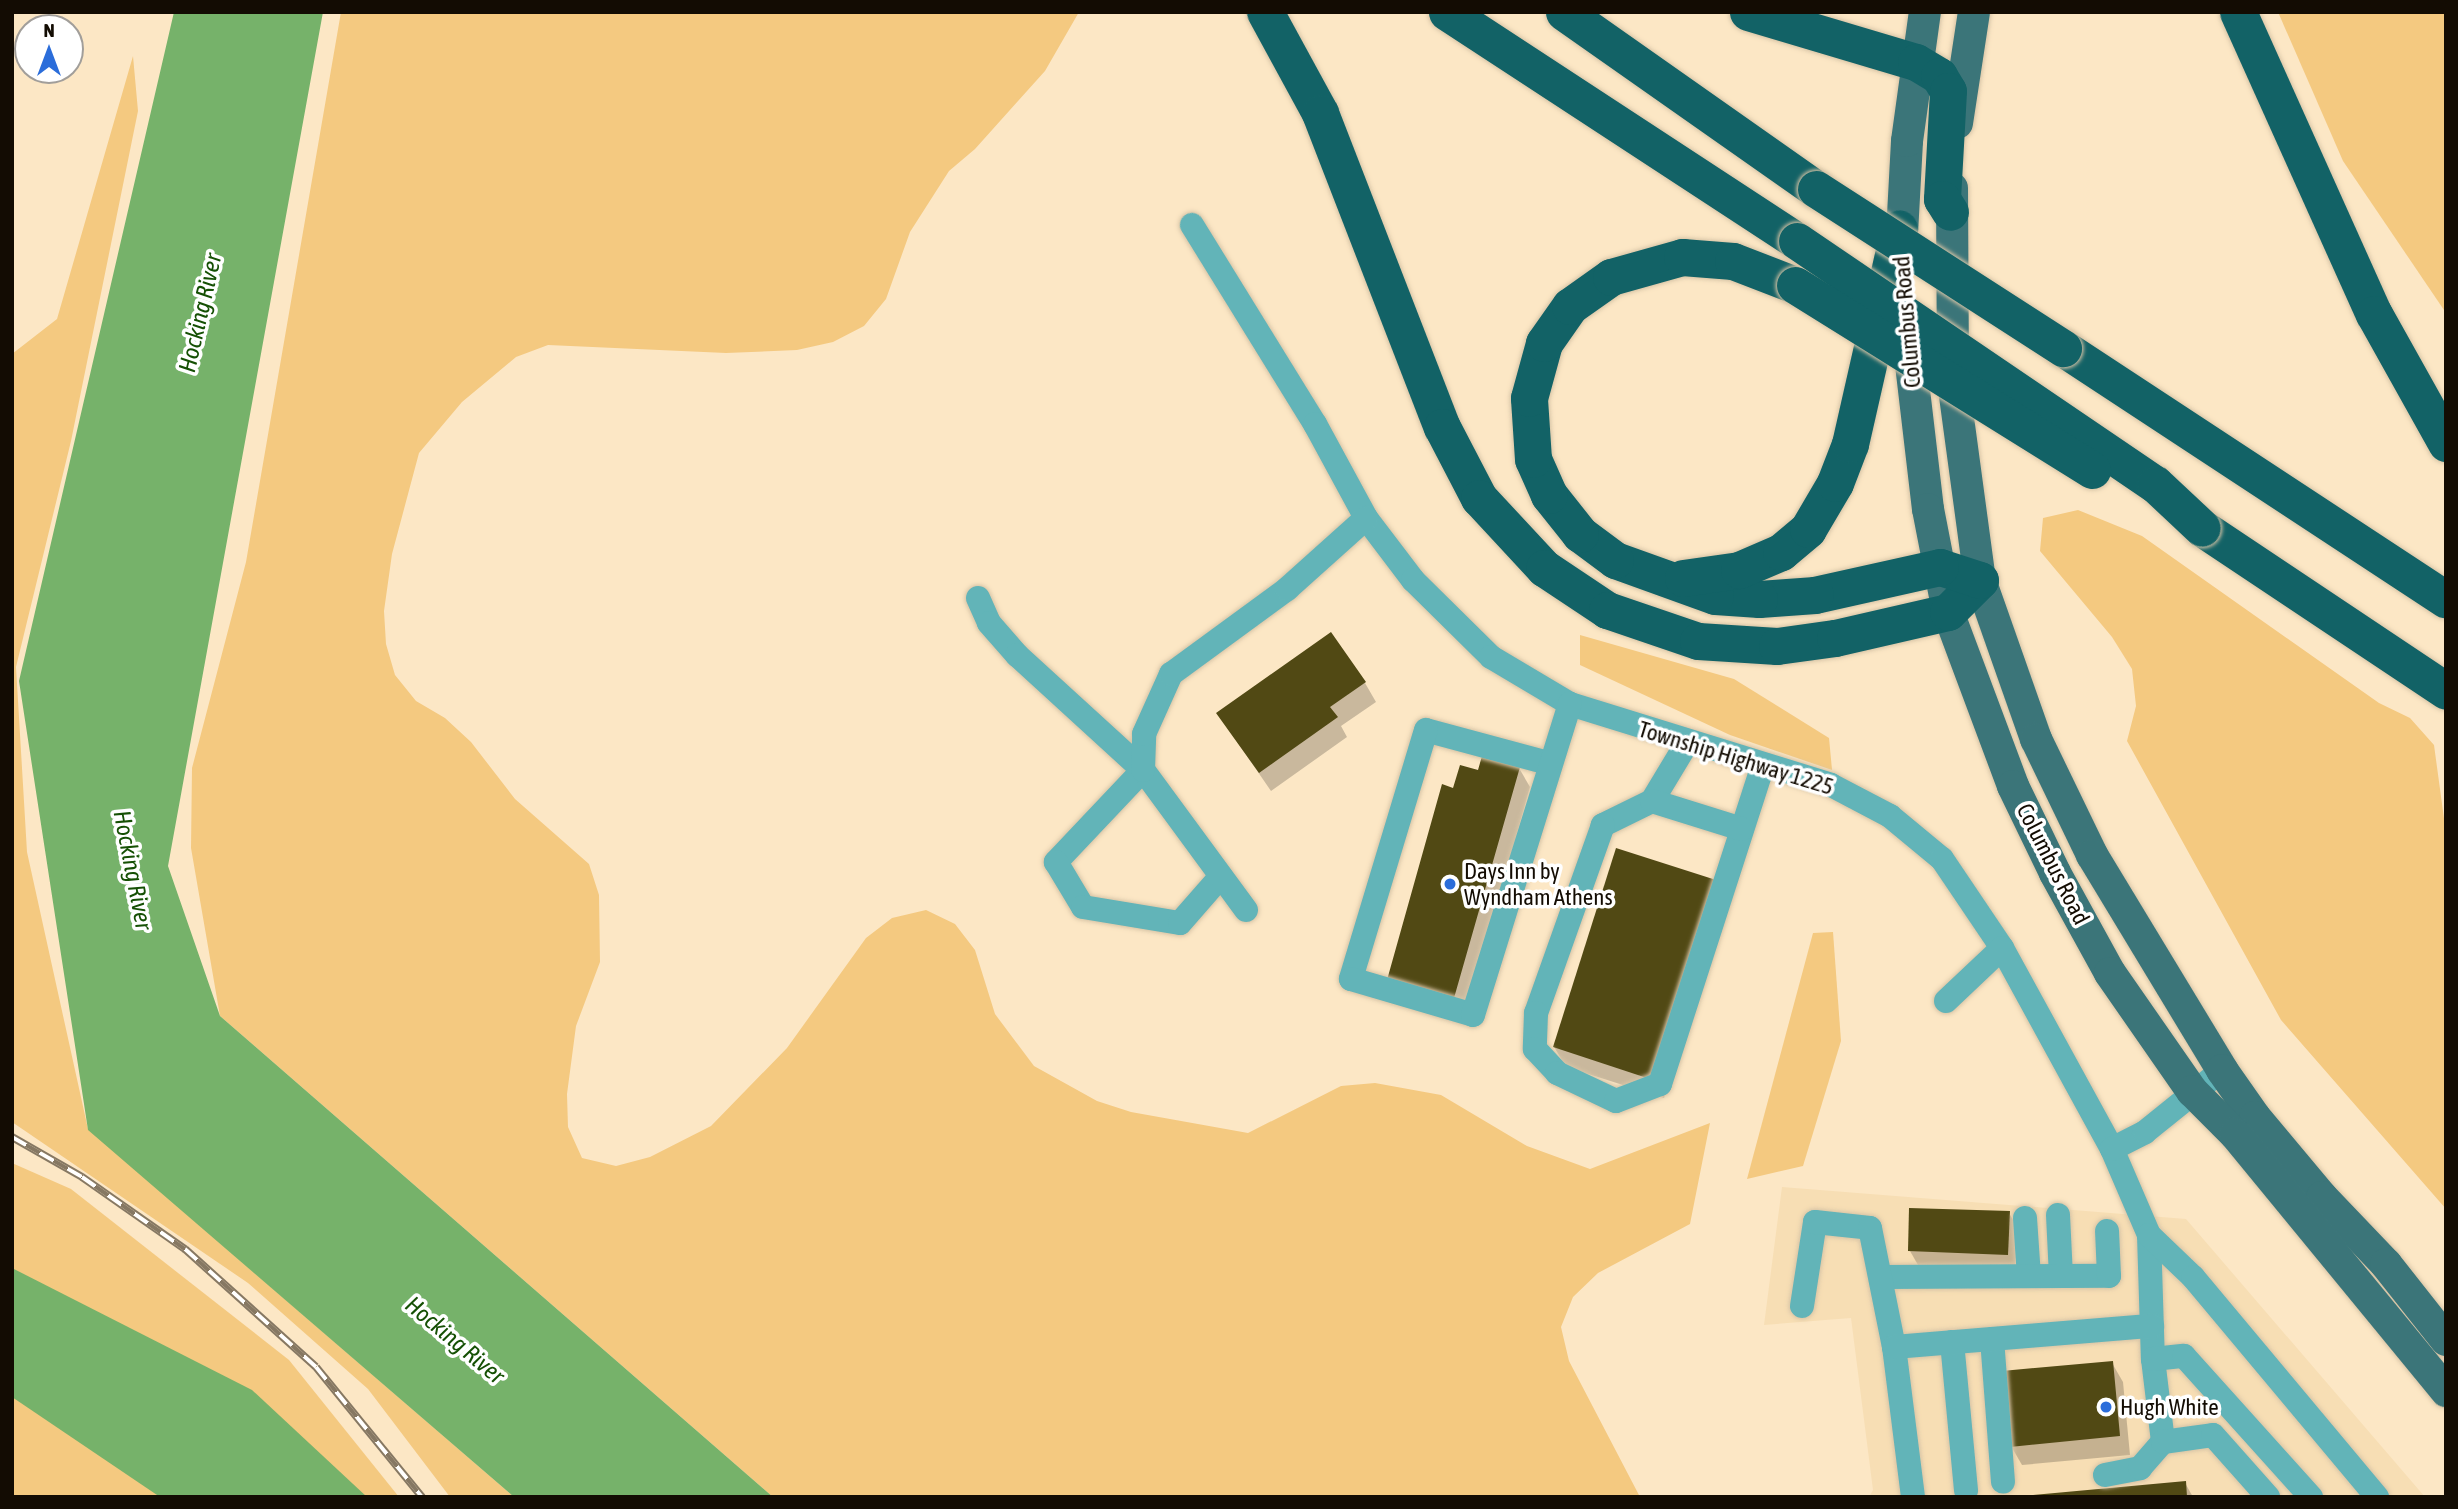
<!DOCTYPE html>
<style>
body{margin:0}
#map{position:relative;width:2458px;height:1509px;overflow:hidden;background:#fce7c5;font-family:"Asap Condensed",sans-serif}
div>[style]{position:absolute}
.built>*{inset:0;background:#f7deb4}
.green>*{inset:0;background:#f4c980}
.water>*{inset:0;background:#76b26a}
.shadow>*{inset:0;background:#0003}
.building>*{inset:0;background:#514914}
.roads{filter:drop-shadow(0 0 2px #d7c4a6) drop-shadow(0 0 2px #d7c4a6)}
.minor>*{height:24px;margin:-12px;padding:0 12px;transform-origin:12px;border-radius:12px;background:#62b4b8}
.major>*{height:32px;margin:-16px;padding:0 16px;transform-origin:16px;border-radius:16px;background:#3b7579}
.highway>*{height:37px;margin:-18.5px;padding:0 18.5px;transform-origin:18.5px;border-radius:18.5px;background:#126266}
.rail>*{height:8px;margin-top:-4px;transform-origin:0;background:repeating-linear-gradient(90deg,#fff 0 16px,#867863 0 32px);box-sizing:border-box;border-block:2px solid #867863}
.bridges{filter:drop-shadow(0 0 2px #d7c4a6) drop-shadow(0 0 2px #d7c4a6)}
.highway-bridge>*{height:37px;margin:-18.5px;padding:0 18.5px;transform-origin:18.5px;border-radius:18.5px;background:#126266}
.dots>*{width:19px;height:19px;translate:-50% -50%;box-sizing:border-box;border:4px solid #fff;border-radius:50%}
span{translate:-50% -50%;white-space:nowrap;text-align:center;line-height:1.15;-webkit-text-stroke:7px #fff;paint-order:stroke}
.street-label{font-size:23px;color:#130c03}
.poi-label{font-size:23px;color:#130c03}
.left{translate:0 -50%;text-align:left}
.water-label{font-size:24px;color:#155004;font-style:italic}
.frame{position:absolute;inset:0;border:14px solid #130c03;pointer-events:none}
.north{position:absolute;left:14px;top:14px;width:70px;height:70px;box-sizing:border-box;background:#fff;border:2px solid #a19e9a;border-radius:50%;rotate:0deg;font-size:19px;font-weight:700;line-height:28px;text-align:center;color:#130c03}
.north::after{content:'';display:block;margin:auto;width:24px;height:32px;background:#2b6dda;clip-path:polygon(50% 0,100% 100%,50% 72%,0 100%)}
</style>
<div id="map">
<div class="built">
<div style="clip-path:polygon(1782px 1187px,2186px 1219px,2425px 1497px,1869px 1497px,1873px 1490px,1851px 1318px,1764px 1325px)"></div>
</div>
<div class="green">
<div style="clip-path:polygon(341px 12px,1079px 12px,1045px 71px,975px 149px,949px 171px,910px 232px,886px 299px,864px 326px,833px 342px,797px 350px,726px 353px,548px 345px,516px 357px,462px 402px,419px 453px,392px 554px,384px 611px,386px 644px,395px 675px,416px 701px,445px 718px,471px 742px,515px 799px,589px 864px,599px 895px,600px 962px,576px 1026px,567px 1094px,568px 1127px,582px 1158px,616px 1166px,650px 1157px,711px 1126px,787px 1048px,866px 938px,892px 918px,926px 910px,955px 924px,975px 950px,995px 1014px,1034px 1066px,1097px 1101px,1131px 1112px,1248px 1133px,1341px 1086px,1375px 1083px,1441px 1095px,1527px 1146px,1590px 1169px,1710px 1123px,1690px 1224px,1598px 1273px,1573px 1297px,1561px 1327px,1569px 1361px,1640px 1497px,773px 1497px,220px 1016px,191px 848px,192px 768px,246px 562px)"></div>
<div style="clip-path:polygon(2278px 12px,2446px 12px,2446px 313px,2343px 161px)"></div>
<div style="clip-path:polygon(133px 56px,138px 111px,71px 441px,16px 667px,27px 852px,88px 1129px,514px 1497px,450px 1497px,368px 1389px,248px 1283px,12px 1122px,12px 354px,57px 319px)"></div>
<div style="clip-path:polygon(2078px 510px,2142px 536px,2379px 703px,2410px 718px,2434px 745px,2446px 833px,2446px 1209px,2281px 1020px,2127px 741px,2136px 706px,2132px 669px,2112px 637px,2040px 551px,2043px 518px)"></div>
<div style="clip-path:polygon(1580px 635px,1734px 679px,1829px 738px,1832px 770px,1730px 735px,1580px 665px)"></div>
<div style="clip-path:polygon(1833px 932px,1841px 1041px,1803px 1166px,1747px 1179px,1813px 933px)"></div>
<div style="clip-path:polygon(12px 1163px,71px 1189px,289px 1360px,399px 1497px,12px 1497px)"></div>
</div>
<div class="water">
<div style="clip-path:polygon(174px 12px,323px 12px,168px 866px,220px 1016px,773px 1497px,514px 1497px,88px 1130px,19px 681px)"></div>
<div style="clip-path:polygon(12px 1268px,252px 1390px,367px 1497px,160px 1497px,12px 1397px)"></div>
</div>
<div class="shadow">
<div style="clip-path:polygon(1365px 683px,1376px 702px,1341px 726px,1347px 737px,1271px 791px,1218px 714px)"></div>
<div style="clip-path:polygon(1519px 768px,1530px 787px,1465px 1017px,1400px 999px,1455px 790px,1480px 772px)"></div>
<div style="clip-path:polygon(1726px 901px,1664px 1098px,1566px 1067px,1554px 1047px)"></div>
<div style="clip-path:polygon(2009px 1213px,2017px 1227px,2015px 1268px,1918px 1265px,1910px 1251px)"></div>
<div style="clip-path:polygon(2112px 1363px,2123px 1382px,2130px 1455px,2022px 1465px,2011px 1446px)"></div>
<div style="clip-path:polygon(2185px 1483px,2193px 1497px,2032px 1497px)"></div>
</div>
<div class="building">
<div style="clip-path:polygon(1331px 632px,1366px 682px,1330px 707px,1338px 717px,1259px 773px,1216px 713px)"></div>
<div style="clip-path:polygon(1482px 756px,1520px 767px,1454px 998px,1387px 980px,1442px 784px,1453px 788px,1460px 765px,1478px 770px)"></div>
<div style="clip-path:polygon(1616px 848px,1716px 880px,1653px 1080px,1553px 1047px)"></div>
<div style="clip-path:polygon(1909px 1208px,2010px 1211px,2008px 1255px,1908px 1251px)"></div>
<div style="clip-path:polygon(2113px 1361px,2120px 1436px,2010px 1447px,2002px 1371px)"></div>
<div style="clip-path:polygon(2186px 1481px,2187px 1497px,2033px 1497px,2033px 1495px)"></div>
</div>
<div class="roads">
<div class="minor">
<div style="left:1192px;top:225px;width:234px;rotate:58.3deg"></div>
<div style="left:1315px;top:424px;width:107px;rotate:61.5deg"></div>
<div style="left:1366px;top:518px;width:78px;rotate:52.8deg"></div>
<div style="left:1413px;top:580px;width:110px;rotate:44.6deg"></div>
<div style="left:1491px;top:657px;width:92px;rotate:30.7deg"></div>
<div style="left:1570px;top:704px;width:273px;rotate:17.2deg"></div>
<div style="left:1831px;top:785px;width:67px;rotate:27.7deg"></div>
<div style="left:1890px;top:816px;width:67px;rotate:39.6deg"></div>
<div style="left:1942px;top:859px;width:107px;rotate:56deg"></div>
<div style="left:2002px;top:948px;width:229px;rotate:61.3deg"></div>
<div style="left:2112px;top:1149px;width:94px;rotate:66.7deg"></div>
<div style="left:2149px;top:1235px;width:124px;rotate:88.2deg"></div>
<div style="left:2153px;top:1359px;width:84px;rotate:83.1deg"></div>
<div style="left:978px;top:598px;width:27px;rotate:66deg"></div>
<div style="left:989px;top:623px;width:43px;rotate:48.8deg"></div>
<div style="left:1017px;top:655px;width:171px;rotate:42.4deg"></div>
<div style="left:1143px;top:770px;width:127px;rotate:133.4deg"></div>
<div style="left:1056px;top:862px;width:52px;rotate:59deg"></div>
<div style="left:1083px;top:907px;width:98px;rotate:9.4deg"></div>
<div style="left:1180px;top:923px;width:62px;rotate:-48.9deg"></div>
<div style="left:1687px;top:743px;width:68px;rotate:121.1deg"></div>
<div style="left:1652px;top:801px;width:55px;rotate:153.9deg"></div>
<div style="left:1603px;top:825px;width:200px;rotate:109.6deg"></div>
<div style="left:1536px;top:1013px;width:36px;rotate:92deg"></div>
<div style="left:1535px;top:1049px;width:33px;rotate:47deg"></div>
<div style="left:1557px;top:1073px;width:65px;rotate:25.4deg"></div>
<div style="left:1616px;top:1101px;width:47px;rotate:-21.1deg"></div>
<div style="left:1660px;top:1084px;width:335px;rotate:-72.1deg"></div>
<div style="left:1548px;top:763px;width:126px;rotate:-164.9deg"></div>
<div style="left:1426px;top:730px;width:260px;rotate:106.8deg"></div>
<div style="left:1351px;top:979px;width:127px;rotate:16.4deg"></div>
<div style="left:1473px;top:1015px;width:326px;rotate:-72.7deg"></div>
<div style="left:1652px;top:801px;width:94px;rotate:17.3deg"></div>
<div style="left:1246px;top:910px;width:174px;rotate:-126.3deg"></div>
<div style="left:1143px;top:770px;width:36px;rotate:-88deg"></div>
<div style="left:1144px;top:734px;width:66px;rotate:-65.8deg"></div>
<div style="left:1171px;top:674px;width:144px;rotate:-36.2deg"></div>
<div style="left:1287px;top:589px;width:106px;rotate:-41.9deg"></div>
<div style="left:1946px;top:1001px;width:77px;rotate:-43.4deg"></div>
<div style="left:2112px;top:1149px;width:37px;rotate:-27deg"></div>
<div style="left:2145px;top:1132px;width:99px;rotate:-38.8deg"></div>
<div style="left:2058px;top:1215px;width:61px;rotate:87.2deg"></div>
<div style="left:2025px;top:1218px;width:58px;rotate:86.1deg"></div>
<div style="left:2149px;top:1235px;width:61px;rotate:43.7deg"></div>
<div style="left:2193px;top:1277px;width:287px;rotate:50.1deg"></div>
<div style="left:1883px;top:1277px;width:226px;rotate:-0.3deg"></div>
<div style="left:2109px;top:1276px;width:45px;rotate:-92.5deg"></div>
<div style="left:1802px;top:1306px;width:85px;rotate:-81.2deg"></div>
<div style="left:1815px;top:1222px;width:55px;rotate:6.2deg"></div>
<div style="left:1870px;top:1228px;width:121px;rotate:78.6deg"></div>
<div style="left:1992px;top:1339px;width:143px;rotate:85.6deg"></div>
<div style="left:1952px;top:1342px;width:149px;rotate:84.6deg"></div>
<div style="left:2153px;top:1359px;width:31px;rotate:-6deg"></div>
<div style="left:2184px;top:1356px;width:190px;rotate:48deg"></div>
<div style="left:2105px;top:1475px;width:36px;rotate:-11deg"></div>
<div style="left:2140px;top:1468px;width:35px;rotate:-49deg"></div>
<div style="left:2163px;top:1442px;width:50px;rotate:-8deg"></div>
<div style="left:2213px;top:1435px;width:83px;rotate:48.4deg"></div>
<div style="left:1913px;top:1497px;width:151px;rotate:-97.2deg"></div>
<div style="left:1894px;top:1347px;width:259px;rotate:-4.7deg"></div>
</div>
<div class="major">
<div style="left:1957px;top:123px;width:112px;rotate:-81.3deg"></div>
<div style="left:1952px;top:188px;width:193px;rotate:89.7deg"></div>
<div style="left:1953px;top:381px;width:201px;rotate:82.3deg"></div>
<div style="left:1980px;top:580px;width:169px;rotate:70.6deg"></div>
<div style="left:2036px;top:739px;width:129px;rotate:64.2deg"></div>
<div style="left:2092px;top:855px;width:251px;rotate:58.8deg"></div>
<div style="left:2222px;top:1070px;width:57px;rotate:54.9deg"></div>
<div style="left:2255px;top:1117px;width:104px;rotate:50.1deg"></div>
<div style="left:2322px;top:1197px;width:93px;rotate:46.3deg"></div>
<div style="left:2386px;top:1264px;width:97px;rotate:51.7deg"></div>
<div style="left:1901px;top:252px;width:111px;rotate:-86.9deg"></div>
<div style="left:1907px;top:141px;width:130px;rotate:-82.1deg"></div>
<div style="left:1908px;top:339px;width:171px;rotate:83.3deg"></div>
<div style="left:1928px;top:509px;width:105px;rotate:79deg"></div>
<div style="left:1948px;top:612px;width:186px;rotate:69.5deg"></div>
<div style="left:2013px;top:786px;width:97px;rotate:64.2deg"></div>
<div style="left:2055px;top:873px;width:114px;rotate:61.2deg"></div>
<div style="left:2110px;top:973px;width:144px;rotate:55.2deg"></div>
<div style="left:2192px;top:1091px;width:61px;rotate:45deg"></div>
<div style="left:2235px;top:1134px;width:333px;rotate:50.6deg"></div>
</div>
<div class="highway">
<div style="left:1265px;top:12px;width:115px;rotate:61.4deg"></div>
<div style="left:1320px;top:113px;width:337px;rotate:68.8deg"></div>
<div style="left:1442px;top:427px;width:80px;rotate:62.5deg"></div>
<div style="left:1479px;top:498px;width:96px;rotate:47.1deg"></div>
<div style="left:1544px;top:568px;width:76px;rotate:33.7deg"></div>
<div style="left:1607px;top:610px;width:96px;rotate:18.8deg"></div>
<div style="left:1698px;top:641px;width:79px;rotate:3.6deg"></div>
<div style="left:1777px;top:646px;width:59px;rotate:-7.9deg"></div>
<div style="left:1835px;top:638px;width:116px;rotate:-13deg"></div>
<div style="left:1948px;top:612px;width:45px;rotate:-45deg"></div>
<div style="left:1980px;top:580px;width:42px;rotate:-162deg"></div>
<div style="left:1940px;top:567px;width:128px;rotate:167.4deg"></div>
<div style="left:1815px;top:595px;width:56px;rotate:175.9deg"></div>
<div style="left:1759px;top:599px;width:44px;rotate:-176.1deg"></div>
<div style="left:1715px;top:596px;width:106px;rotate:-160.2deg"></div>
<div style="left:1615px;top:560px;width:44px;rotate:-143.4deg"></div>
<div style="left:1580px;top:534px;width:50px;rotate:-128.5deg"></div>
<div style="left:1549px;top:495px;width:39px;rotate:-114deg"></div>
<div style="left:1533px;top:459px;width:61px;rotate:-93.8deg"></div>
<div style="left:1529px;top:398px;width:57px;rotate:-74.7deg"></div>
<div style="left:1544px;top:343px;width:45px;rotate:-54.9deg"></div>
<div style="left:1570px;top:306px;width:50px;rotate:-35.3deg"></div>
<div style="left:1611px;top:277px;width:74px;rotate:-15.7deg"></div>
<div style="left:1682px;top:257px;width:51px;rotate:4.5deg"></div>
<div style="left:1733px;top:261px;width:66px;rotate:21.2deg"></div>
<div style="left:1447px;top:12px;width:418px;rotate:33.2deg"></div>
<div style="left:1564px;top:12px;width:308px;rotate:35.1deg"></div>
<div style="left:1748px;top:12px;width:175px;rotate:16.6deg"></div>
<div style="left:1916px;top:62px;width:27px;rotate:31deg"></div>
<div style="left:1939px;top:76px;width:17px;rotate:59deg"></div>
<div style="left:1948px;top:91px;width:108px;rotate:93.2deg"></div>
<div style="left:1942px;top:199px;width:15px;rotate:58deg"></div>
<div style="left:2238px;top:12px;width:331px;rotate:65.8deg"></div>
<div style="left:2374px;top:314px;width:148px;rotate:60.8deg"></div>
<div style="left:2063px;top:348px;width:458px;rotate:33.3deg"></div>
<div style="left:2202px;top:528px;width:293px;rotate:33.7deg"></div>
<div style="left:1683px;top:578px;width:57px;rotate:-8.1deg"></div>
<div style="left:1739px;top:570px;width:46px;rotate:-23.2deg"></div>
<div style="left:1781px;top:552px;width:35px;rotate:-40deg"></div>
<div style="left:1808px;top:529px;width:53px;rotate:-59.6deg"></div>
<div style="left:1835px;top:483px;width:42px;rotate:-69deg"></div>
<div style="left:1850px;top:444px;width:221px;rotate:-77.2deg"></div>
</div>
</div>
<div class="rail">
<div style="left:12px;top:1137px;width:81px;rotate:29.7deg"></div>
<div style="left:82px;top:1177px;width:126px;rotate:35deg"></div>
<div style="left:185px;top:1249px;width:176px;rotate:42deg"></div>
<div style="left:316px;top:1367px;width:168px;rotate:50.8deg"></div>
</div>
<div class="bridges">
<div class="highway-bridge">
<div style="left:1816px;top:189px;width:294px;rotate:32.8deg"></div>
<div style="left:1797px;top:241px;width:433px;rotate:34.2deg"></div>
<div style="left:2155px;top:484px;width:64px;rotate:43.1deg"></div>
<div style="left:1795px;top:285px;width:350px;rotate:31.9deg"></div>
</div>
</div>
<div class="dots">
<div style="left:1450px;top:884px;background:#2b6dda"></div>
<div style="left:2106px;top:1407px;background:#2b6dda"></div>
</div>
<div class="street-label">
<span style="left:1907px;top:322px;rotate:-95deg">Columbus Road</span>
<span style="left:1736px;top:758px;rotate:17deg">Township Highway 1225</span>
<span style="left:2053px;top:864px;rotate:63deg">Columbus Road</span>
</div>
<div class="poi-label">
<span class="left" style="left:1464px;top:884px">Days Inn by<br>Wyndham Athens</span>
<span class="left" style="left:2120px;top:1407px">Hugh White</span>
</div>
<div class="water-label">
<span style="left:200px;top:313px;rotate:-77deg">Hocking River</span>
<span style="left:133px;top:870px;rotate:79deg">Hocking River</span>
<span style="left:455px;top:1340px;rotate:40deg">Hocking River</span>
</div>
<div class="frame"></div>
<div class="north">N</div>
</div>
